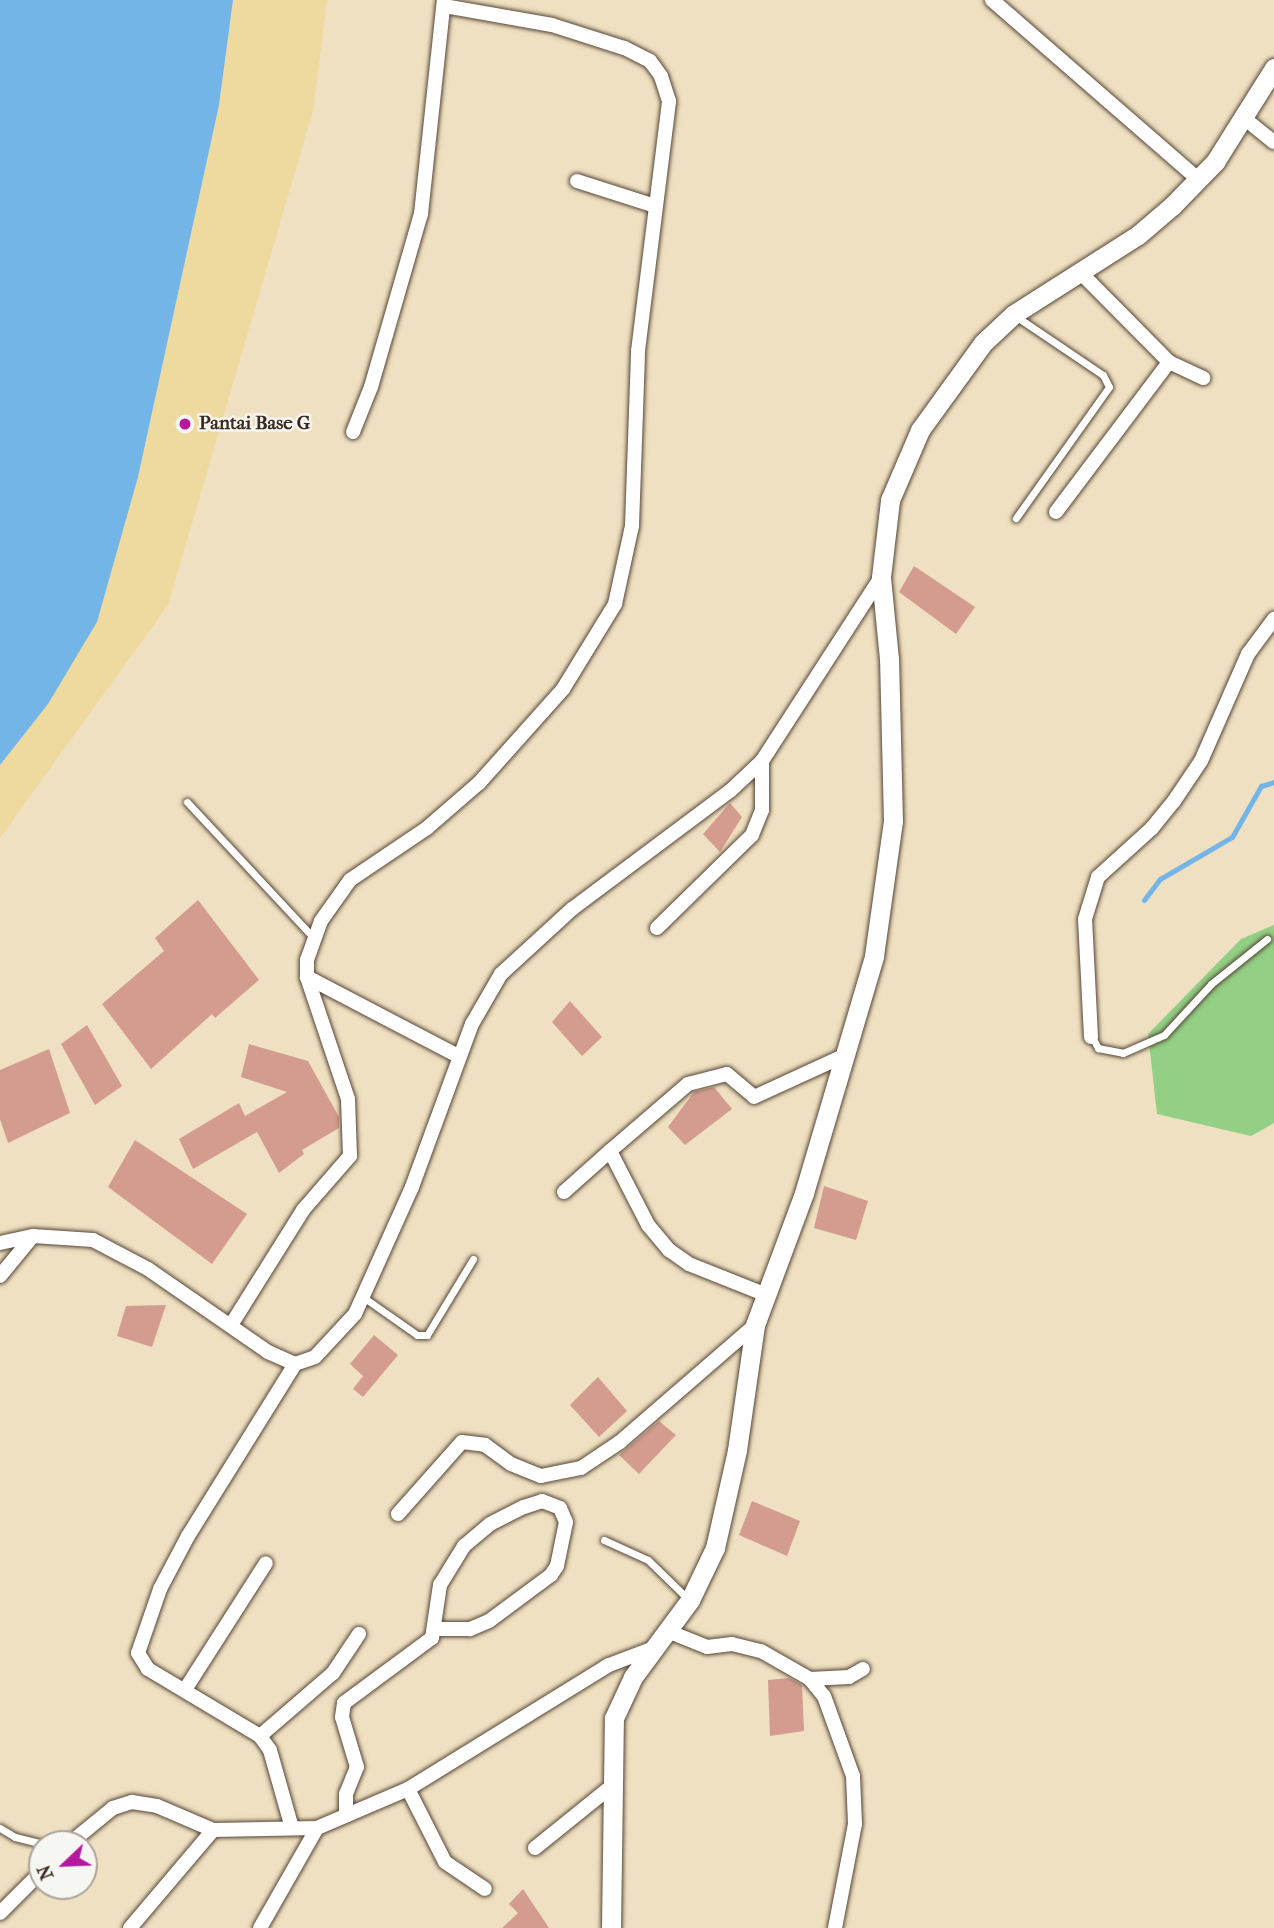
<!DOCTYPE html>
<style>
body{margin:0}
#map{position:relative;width:1274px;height:1928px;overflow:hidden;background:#efe0c1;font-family:"IM FELL French Canon",serif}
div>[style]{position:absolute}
.green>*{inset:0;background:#93d085}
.sand>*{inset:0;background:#eeda9e}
.water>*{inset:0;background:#74b5e8}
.stream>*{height:5px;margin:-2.5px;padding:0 2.5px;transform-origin:2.5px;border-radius:2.5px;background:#74b5e8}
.building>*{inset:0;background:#d39c8f}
.roads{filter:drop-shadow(0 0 2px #564536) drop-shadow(0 0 2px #564536)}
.lane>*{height:7px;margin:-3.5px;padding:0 3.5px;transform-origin:3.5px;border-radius:3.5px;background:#fff}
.street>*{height:14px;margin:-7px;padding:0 7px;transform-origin:7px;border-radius:7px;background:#fff}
.secondary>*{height:19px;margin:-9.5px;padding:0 9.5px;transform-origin:9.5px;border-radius:9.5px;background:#fff}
.dots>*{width:19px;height:19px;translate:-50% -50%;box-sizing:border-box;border:4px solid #f6f6f2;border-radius:50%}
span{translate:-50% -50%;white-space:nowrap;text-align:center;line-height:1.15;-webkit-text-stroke:5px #f6f6f2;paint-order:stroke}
.poi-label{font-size:19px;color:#3b2a1e;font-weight:700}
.left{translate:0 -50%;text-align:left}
.north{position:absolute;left:28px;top:1830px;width:70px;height:70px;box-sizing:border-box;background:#f6f6f2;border:2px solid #aba49d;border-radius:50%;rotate:247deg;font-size:19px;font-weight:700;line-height:28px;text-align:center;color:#3b2a1e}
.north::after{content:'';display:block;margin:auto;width:24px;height:32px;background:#b5179e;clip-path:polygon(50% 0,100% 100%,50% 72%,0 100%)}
</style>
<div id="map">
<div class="green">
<div style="clip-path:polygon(1274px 925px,1274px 1123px,1251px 1136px,1157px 1114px,1148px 1034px,1241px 939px)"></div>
</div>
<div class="sand">
<div style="clip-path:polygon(233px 0,327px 0,313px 111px,168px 605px,0 838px,0 765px,48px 704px,138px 477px,219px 105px)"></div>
</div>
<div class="water">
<div style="clip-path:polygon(0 0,233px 0,219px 105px,138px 477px,97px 622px,48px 704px,0 765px)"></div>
</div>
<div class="stream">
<div style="left:1144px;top:900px;width:26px;rotate:-53deg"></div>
<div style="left:1160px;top:879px;width:83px;rotate:-30.3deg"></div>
<div style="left:1232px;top:837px;width:59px;rotate:-60.4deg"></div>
<div style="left:1261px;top:786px;width:14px;rotate:-17deg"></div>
</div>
<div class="building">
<div style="clip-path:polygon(914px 566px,975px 607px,956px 634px,899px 592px)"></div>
<div style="clip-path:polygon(730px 803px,742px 817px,720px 852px,703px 834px)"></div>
<div style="clip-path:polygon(198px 900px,259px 980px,215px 1018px,212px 1014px,151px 1069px,102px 1004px,164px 951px,155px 938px)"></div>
<div style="clip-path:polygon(570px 1001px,602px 1037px,582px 1056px,552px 1022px)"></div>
<div style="clip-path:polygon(87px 1025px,122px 1086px,95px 1105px,61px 1044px)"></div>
<div style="clip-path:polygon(249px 1044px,308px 1061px,339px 1117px,339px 1128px,302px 1150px,304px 1154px,279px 1173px,257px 1132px,193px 1169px,179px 1139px,239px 1103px,245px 1116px,287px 1092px,241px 1077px)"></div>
<div style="clip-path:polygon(49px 1049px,70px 1113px,8px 1143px,0 1119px,0 1070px)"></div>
<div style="clip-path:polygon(714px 1087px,732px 1109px,685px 1145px,668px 1127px,694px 1092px)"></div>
<div style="clip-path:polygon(135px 1140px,247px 1214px,212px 1264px,108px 1187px)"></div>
<div style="clip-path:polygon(824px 1186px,868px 1201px,856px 1240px,814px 1228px)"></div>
<div style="clip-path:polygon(166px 1305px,152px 1347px,117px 1336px,126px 1306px)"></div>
<div style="clip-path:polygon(374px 1335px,398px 1355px,363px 1397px,353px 1389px,363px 1376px,350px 1364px)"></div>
<div style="clip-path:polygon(598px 1377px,627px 1411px,599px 1437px,570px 1405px)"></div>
<div style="clip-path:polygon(659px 1421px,676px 1435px,639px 1474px,619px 1455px)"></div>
<div style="clip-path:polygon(752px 1501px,800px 1521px,787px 1556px,739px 1535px)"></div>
<div style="clip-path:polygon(789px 1678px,802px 1685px,804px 1731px,770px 1736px,768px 1680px)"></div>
<div style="clip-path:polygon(523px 1889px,549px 1928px,502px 1928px,518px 1913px,509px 1904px)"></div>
</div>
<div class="roads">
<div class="lane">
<div style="left:1014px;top:315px;width:107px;rotate:34deg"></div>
<div style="left:1103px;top:375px;width:13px;rotate:63deg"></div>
<div style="left:1109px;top:387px;width:161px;rotate:125.4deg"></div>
<div style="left:187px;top:802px;width:186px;rotate:47deg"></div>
<div style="left:1092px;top:1037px;width:13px;rotate:61deg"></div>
<div style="left:1098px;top:1048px;width:25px;rotate:11deg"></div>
<div style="left:1123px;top:1053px;width:45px;rotate:-23.7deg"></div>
<div style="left:1164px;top:1035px;width:69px;rotate:-47.3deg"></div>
<div style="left:1211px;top:984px;width:72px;rotate:-38.8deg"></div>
<div style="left:363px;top:1297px;width:66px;rotate:35.1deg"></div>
<div style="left:417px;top:1335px;width:10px"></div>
<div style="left:427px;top:1335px;width:89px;rotate:-58.8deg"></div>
<div style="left:604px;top:1540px;width:48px;rotate:24.4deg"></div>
<div style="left:648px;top:1560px;width:56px;rotate:44.3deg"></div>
<div style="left:0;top:1828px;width:17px;rotate:31deg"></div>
<div style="left:15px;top:1837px;width:30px;rotate:14deg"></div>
</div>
<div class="street">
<div style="left:992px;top:0;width:274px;rotate:41deg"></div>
<div style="left:1244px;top:118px;width:38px;rotate:39deg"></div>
<div style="left:577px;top:181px;width:82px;rotate:17.8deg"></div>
<div style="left:1081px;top:273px;width:125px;rotate:45.3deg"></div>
<div style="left:1169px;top:362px;width:38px;rotate:25deg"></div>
<div style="left:353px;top:432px;width:48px;rotate:-68.2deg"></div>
<div style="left:371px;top:387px;width:180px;rotate:-73.9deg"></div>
<div style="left:421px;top:214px;width:215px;rotate:-83.9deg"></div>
<div style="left:1056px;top:512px;width:188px;rotate:-53deg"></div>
<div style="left:657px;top:928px;width:133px;rotate:-44.4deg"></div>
<div style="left:752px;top:835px;width:27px;rotate:-68deg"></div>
<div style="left:762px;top:810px;width:49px;rotate:-90deg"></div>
<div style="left:307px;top:977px;width:170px;rotate:27.6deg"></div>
<div style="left:1091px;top:1037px;width:118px;rotate:-92.9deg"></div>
<div style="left:1085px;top:919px;width:44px;rotate:-72.8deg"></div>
<div style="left:1098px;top:877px;width:73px;rotate:-42.2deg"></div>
<div style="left:1152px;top:828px;width:35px;rotate:-51deg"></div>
<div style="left:1174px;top:801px;width:48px;rotate:-56deg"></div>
<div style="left:1201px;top:761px;width:117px;rotate:-66.3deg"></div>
<div style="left:1248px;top:654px;width:44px;rotate:-53.4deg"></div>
<div style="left:610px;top:1151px;width:103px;rotate:-40.7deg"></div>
<div style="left:688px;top:1084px;width:40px;rotate:-14.4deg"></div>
<div style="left:727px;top:1074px;width:35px;rotate:40deg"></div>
<div style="left:754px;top:1097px;width:98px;rotate:-24.7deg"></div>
<div style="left:564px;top:1192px;width:62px;rotate:-41.7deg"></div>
<div style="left:610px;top:1151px;width:83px;rotate:62.8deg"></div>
<div style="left:648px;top:1225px;width:33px;rotate:50deg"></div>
<div style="left:669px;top:1250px;width:24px;rotate:35deg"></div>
<div style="left:689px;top:1264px;width:84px;rotate:21.7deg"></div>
<div style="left:0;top:1243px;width:34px;rotate:-12deg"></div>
<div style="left:33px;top:1236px;width:60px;rotate:3.8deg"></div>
<div style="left:93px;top:1240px;width:62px;rotate:27.8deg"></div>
<div style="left:148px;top:1269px;width:146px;rotate:34.7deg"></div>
<div style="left:268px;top:1352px;width:30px;rotate:24deg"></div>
<div style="left:295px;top:1364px;width:21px;rotate:-19deg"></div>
<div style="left:315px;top:1357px;width:59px;rotate:-47.1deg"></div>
<div style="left:355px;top:1314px;width:139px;rotate:-65.8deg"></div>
<div style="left:412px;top:1187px;width:174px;rotate:-69.8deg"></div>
<div style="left:472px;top:1024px;width:58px;rotate:-59.9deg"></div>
<div style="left:501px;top:974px;width:96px;rotate:-42.5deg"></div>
<div style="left:572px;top:909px;width:197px;rotate:-36.8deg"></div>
<div style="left:730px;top:791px;width:44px;rotate:-43.2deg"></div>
<div style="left:762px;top:761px;width:219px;rotate:-57.1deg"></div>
<div style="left:0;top:1276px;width:52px;rotate:-50.5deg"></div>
<div style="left:231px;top:1325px;width:136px;rotate:-57.9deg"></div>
<div style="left:303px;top:1210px;width:72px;rotate:-49deg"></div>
<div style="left:350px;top:1156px;width:57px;rotate:-92deg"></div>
<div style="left:348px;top:1099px;width:129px;rotate:-108.6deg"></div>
<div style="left:307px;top:977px;width:17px;rotate:-90deg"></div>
<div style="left:307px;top:960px;width:41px;rotate:-70.3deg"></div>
<div style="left:321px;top:921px;width:50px;rotate:-54.7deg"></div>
<div style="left:350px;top:880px;width:93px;rotate:-34deg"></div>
<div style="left:427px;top:828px;width:69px;rotate:-40.9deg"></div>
<div style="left:479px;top:783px;width:126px;rotate:-48.2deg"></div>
<div style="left:563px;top:689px;width:100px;rotate:-58.5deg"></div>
<div style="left:615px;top:604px;width:80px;rotate:-77.7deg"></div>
<div style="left:632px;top:526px;width:175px;rotate:-88deg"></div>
<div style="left:638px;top:351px;width:252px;rotate:-82.9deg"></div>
<div style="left:669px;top:101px;width:26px;rotate:-108deg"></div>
<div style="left:661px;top:76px;width:19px;rotate:-126deg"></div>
<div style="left:650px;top:61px;width:29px;rotate:-153deg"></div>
<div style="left:624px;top:48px;width:76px;rotate:-162.3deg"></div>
<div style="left:552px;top:25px;width:110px;rotate:-170deg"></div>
<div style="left:398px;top:1514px;width:96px;rotate:-48.4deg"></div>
<div style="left:462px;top:1442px;width:23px;rotate:7deg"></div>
<div style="left:485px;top:1445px;width:32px;rotate:36deg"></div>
<div style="left:511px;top:1464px;width:32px;rotate:22deg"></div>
<div style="left:541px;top:1476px;width:41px;rotate:-11.3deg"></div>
<div style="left:581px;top:1468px;width:47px;rotate:-33.7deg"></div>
<div style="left:620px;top:1442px;width:179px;rotate:-40.9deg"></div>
<div style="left:670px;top:1632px;width:40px;rotate:22deg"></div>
<div style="left:707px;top:1647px;width:25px;rotate:-7deg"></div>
<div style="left:732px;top:1644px;width:30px;rotate:14deg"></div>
<div style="left:761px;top:1651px;width:56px;rotate:29.7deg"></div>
<div style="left:810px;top:1679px;width:22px;rotate:51deg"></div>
<div style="left:824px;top:1696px;width:85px;rotate:70.1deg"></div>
<div style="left:853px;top:1776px;width:48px;rotate:87.6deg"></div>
<div style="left:855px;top:1824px;width:106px;rotate:100.9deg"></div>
<div style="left:810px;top:1679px;width:39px;rotate:-3deg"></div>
<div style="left:849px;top:1677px;width:16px;rotate:-30deg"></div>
<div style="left:186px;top:1688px;width:148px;rotate:-57.4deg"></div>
<div style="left:260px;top:1736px;width:96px;rotate:-40.8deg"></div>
<div style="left:333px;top:1673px;width:47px;rotate:-56.3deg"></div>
<div style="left:408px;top:1789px;width:82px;rotate:63.1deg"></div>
<div style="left:445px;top:1862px;width:48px;rotate:34deg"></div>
<div style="left:346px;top:1814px;width:20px;rotate:-90deg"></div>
<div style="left:346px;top:1794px;width:29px;rotate:-68deg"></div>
<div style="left:357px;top:1767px;width:52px;rotate:-106.7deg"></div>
<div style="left:342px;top:1717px;width:14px;rotate:-82deg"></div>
<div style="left:344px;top:1703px;width:109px;rotate:-36.5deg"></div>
<div style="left:432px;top:1638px;width:54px;rotate:-81.4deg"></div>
<div style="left:440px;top:1585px;width:46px;rotate:-58.4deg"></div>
<div style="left:464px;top:1546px;width:34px;rotate:-40deg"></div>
<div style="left:490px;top:1524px;width:38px;rotate:-27deg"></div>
<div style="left:524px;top:1507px;width:19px;rotate:-18deg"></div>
<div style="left:542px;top:1501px;width:19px;rotate:21deg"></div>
<div style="left:560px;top:1508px;width:15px;rotate:67deg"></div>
<div style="left:566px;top:1522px;width:45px;rotate:101.6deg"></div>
<div style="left:557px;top:1566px;width:11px;rotate:124deg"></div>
<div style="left:551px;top:1575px;width:77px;rotate:143.4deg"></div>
<div style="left:489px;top:1621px;width:21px;rotate:157deg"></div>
<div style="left:470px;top:1629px;width:35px;rotate:180deg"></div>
<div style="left:292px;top:1828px;width:81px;rotate:-105.8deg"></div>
<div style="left:270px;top:1750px;width:17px;rotate:-126deg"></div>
<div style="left:260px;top:1736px;width:131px;rotate:-149.1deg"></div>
<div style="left:148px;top:1669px;width:19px;rotate:-122deg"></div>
<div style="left:138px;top:1653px;width:68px;rotate:-71deg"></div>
<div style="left:160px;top:1589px;width:60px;rotate:-62.2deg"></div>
<div style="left:188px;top:1536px;width:203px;rotate:-58.1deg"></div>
<div style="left:69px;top:1844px;width:57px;rotate:-39.3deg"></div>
<div style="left:113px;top:1808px;width:20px;rotate:-18deg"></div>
<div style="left:132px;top:1802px;width:25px;rotate:9deg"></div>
<div style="left:157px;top:1806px;width:61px;rotate:23.2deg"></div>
<div style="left:213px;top:1830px;width:104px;rotate:-1.1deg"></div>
<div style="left:317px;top:1828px;width:99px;rotate:-23.2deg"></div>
<div style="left:408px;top:1789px;width:236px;rotate:-31.7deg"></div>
<div style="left:609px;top:1665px;width:48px;rotate:-20.7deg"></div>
<div style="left:535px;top:1848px;width:100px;rotate:-38.9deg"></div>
<div style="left:0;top:1913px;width:59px;rotate:-45deg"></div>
<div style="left:130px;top:1928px;width:128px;rotate:-49.7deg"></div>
<div style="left:260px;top:1928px;width:115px;rotate:-60.3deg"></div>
</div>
<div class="secondary">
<div style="left:611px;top:1928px;width:210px;rotate:-89.2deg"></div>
<div style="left:614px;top:1718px;width:45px;rotate:-65.1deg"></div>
<div style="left:633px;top:1677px;width:96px;rotate:-53.5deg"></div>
<div style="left:690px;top:1600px;width:58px;rotate:-64.3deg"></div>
<div style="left:715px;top:1548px;width:100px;rotate:-77.3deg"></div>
<div style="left:737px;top:1450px;width:126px;rotate:-81.8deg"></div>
<div style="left:755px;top:1325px;width:141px;rotate:-69.6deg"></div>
<div style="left:804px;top:1193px;width:247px;rotate:-73.5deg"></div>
<div style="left:874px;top:956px;width:136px;rotate:-82deg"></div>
<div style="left:893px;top:821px;width:162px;rotate:-91.4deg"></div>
<div style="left:889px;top:659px;width:82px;rotate:-95.6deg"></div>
<div style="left:881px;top:577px;width:78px;rotate:-83.3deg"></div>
<div style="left:890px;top:500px;width:76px;rotate:-66.8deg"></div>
<div style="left:920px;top:430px;width:107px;rotate:-54.1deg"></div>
<div style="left:983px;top:343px;width:42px;rotate:-43.1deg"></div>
<div style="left:1014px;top:314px;width:147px;rotate:-32.5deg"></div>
<div style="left:1138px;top:235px;width:45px;rotate:-40.5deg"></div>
<div style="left:1172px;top:206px;width:62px;rotate:-45.7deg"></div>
<div style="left:1215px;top:162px;width:111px;rotate:-57.9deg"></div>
</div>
</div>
<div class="dots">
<div style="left:185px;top:424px;background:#b5179e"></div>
</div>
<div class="poi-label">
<span class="left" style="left:199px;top:424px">Pantai Base G</span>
</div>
<div class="north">N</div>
</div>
